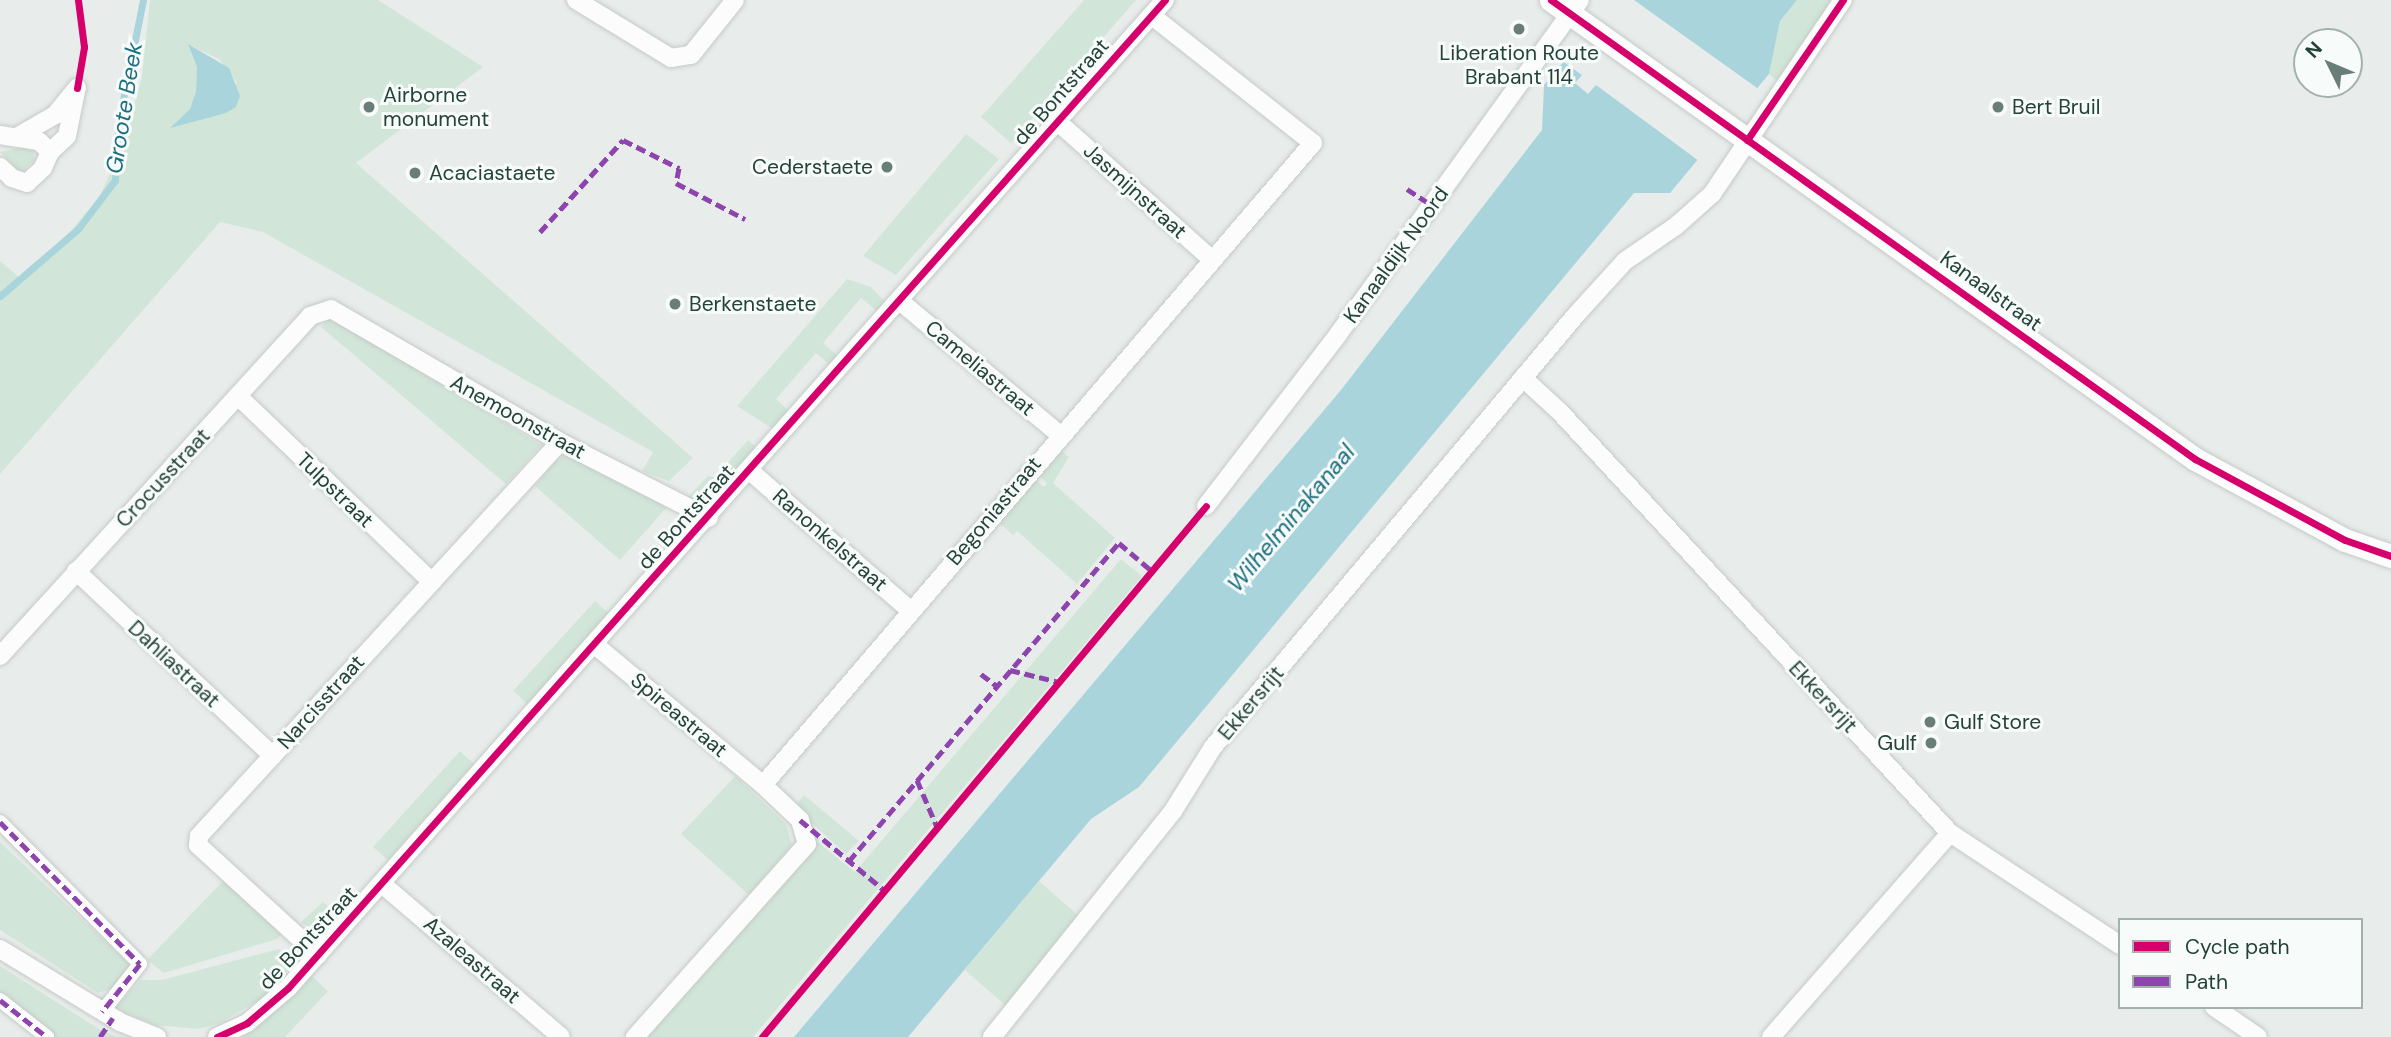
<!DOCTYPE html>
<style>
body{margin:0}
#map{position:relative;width:2391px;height:1037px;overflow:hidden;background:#e8edeb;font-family:"DM Sans",sans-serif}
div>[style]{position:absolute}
.green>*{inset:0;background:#d1e6d8}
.water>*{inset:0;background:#a9d4db}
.pier>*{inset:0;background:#e8edeb}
.stream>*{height:7px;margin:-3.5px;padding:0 3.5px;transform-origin:3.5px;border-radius:3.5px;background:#a9d4db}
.roads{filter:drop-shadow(0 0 2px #c5cac8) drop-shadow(0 0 2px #c5cac8)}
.pedestrian>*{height:14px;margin:-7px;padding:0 7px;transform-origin:7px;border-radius:7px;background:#fcfcfc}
.minor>*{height:18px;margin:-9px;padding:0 9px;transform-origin:9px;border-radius:9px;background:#fcfcfc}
.tertiary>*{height:23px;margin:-11.5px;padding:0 11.5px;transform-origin:11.5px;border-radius:11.5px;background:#fcfcfc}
.quiet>*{height:5px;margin-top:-2.5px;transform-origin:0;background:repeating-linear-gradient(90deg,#8e44ad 0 10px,transparent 0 15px)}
.cycleway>*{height:7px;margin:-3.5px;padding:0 3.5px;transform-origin:3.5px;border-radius:3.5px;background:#d6006c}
.dots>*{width:19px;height:19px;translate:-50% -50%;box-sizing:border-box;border:4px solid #f7fbf9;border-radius:50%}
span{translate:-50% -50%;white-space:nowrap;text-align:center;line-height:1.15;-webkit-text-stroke:6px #f7fbf9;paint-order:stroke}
.poi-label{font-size:21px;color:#24423a}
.left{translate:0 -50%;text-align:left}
.right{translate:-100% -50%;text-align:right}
.street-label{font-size:21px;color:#24423a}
.water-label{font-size:23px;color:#1c6f80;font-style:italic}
.legend{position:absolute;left:2118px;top:918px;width:245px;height:91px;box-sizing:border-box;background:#f7fbf9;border:2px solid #a3b1ad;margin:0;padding:9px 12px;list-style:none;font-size:21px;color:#24423a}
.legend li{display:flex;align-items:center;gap:14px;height:35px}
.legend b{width:35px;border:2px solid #a3b1ad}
.north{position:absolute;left:2293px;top:28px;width:70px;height:70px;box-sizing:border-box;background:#f7fbf9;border:2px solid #a3b1ad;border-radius:50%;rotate:313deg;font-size:19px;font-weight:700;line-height:28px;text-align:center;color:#24423a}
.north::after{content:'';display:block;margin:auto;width:24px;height:32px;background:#697e78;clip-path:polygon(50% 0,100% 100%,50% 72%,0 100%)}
</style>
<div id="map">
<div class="green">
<div style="clip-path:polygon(evenodd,150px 0,378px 0,483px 67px,356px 163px,693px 458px,669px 481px,642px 471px,653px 452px,263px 232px,220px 222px,0 474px,0 261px,20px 278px,47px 259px,100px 196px,125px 139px,142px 77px,150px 0,189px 45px,219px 59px,237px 83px,172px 126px,190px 109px,196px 91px,197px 67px,189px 45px)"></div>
<div style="clip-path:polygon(1084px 0,1136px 0,1011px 143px,981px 117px)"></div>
<div style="clip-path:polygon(1797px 0,1832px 0,1780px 83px,1769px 74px,1780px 21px)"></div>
<div style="clip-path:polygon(966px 134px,999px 159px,896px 275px,863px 256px)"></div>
<div style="clip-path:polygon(23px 147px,33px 151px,35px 159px,21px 173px,0 152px)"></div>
<div style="clip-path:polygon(847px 279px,871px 287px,885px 302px,877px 311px,861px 298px,823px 343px,838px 356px,830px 365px,816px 353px,776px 399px,789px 411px,773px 429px,737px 406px)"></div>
<div style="clip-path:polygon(331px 317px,541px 445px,506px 484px,321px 327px)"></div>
<div style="clip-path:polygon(748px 440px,758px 449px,717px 498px,705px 502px,688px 497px,708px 476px,715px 477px)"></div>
<div style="clip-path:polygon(1059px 449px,1069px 457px,1053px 483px,1115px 538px,1077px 584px,1017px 531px,1013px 535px,997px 521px,1034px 478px,1044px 487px,1047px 484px,1038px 474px)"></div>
<div style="clip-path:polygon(568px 454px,667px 507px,620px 560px,535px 486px,554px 462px)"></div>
<div style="clip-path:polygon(1121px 559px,1142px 576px,753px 1037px,646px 1037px,805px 832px,855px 872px)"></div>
<div style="clip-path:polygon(595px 601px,611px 615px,529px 705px,513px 691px)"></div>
<div style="clip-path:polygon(460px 751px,474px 764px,388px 860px,373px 847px)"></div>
<div style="clip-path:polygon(735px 776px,786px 824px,792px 845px,749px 895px,681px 834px)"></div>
<div style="clip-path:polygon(804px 795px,859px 841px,846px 854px,794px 807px)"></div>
<div style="clip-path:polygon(0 842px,129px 964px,127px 974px,113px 988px,98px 993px,0 930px)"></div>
<div style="clip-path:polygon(226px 878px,286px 929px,277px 939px,164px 973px,147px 960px)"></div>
<div style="clip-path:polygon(1039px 881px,1080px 917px,1005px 1005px,965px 970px)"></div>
<div style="clip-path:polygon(323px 902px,338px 916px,327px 927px,309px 928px,301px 922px)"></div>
<div style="clip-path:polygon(279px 949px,294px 963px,262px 998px,220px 1023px,198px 1029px,155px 1025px,115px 1008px,141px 980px,162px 980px)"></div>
<div style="clip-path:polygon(0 966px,99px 1029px,117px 1037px,54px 1037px,0 994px)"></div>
<div style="clip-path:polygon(311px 975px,328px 991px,285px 1037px,244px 1037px)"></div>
</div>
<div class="water">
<div style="clip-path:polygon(1616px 0,1797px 0,1780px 21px,1769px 74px,1670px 193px,1634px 193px,1139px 787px,1091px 819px,908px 1037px,794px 1037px,1341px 390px,1542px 130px,1544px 85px)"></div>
<div style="clip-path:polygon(188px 44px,229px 68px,240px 96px,236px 107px,226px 113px,170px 128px,190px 109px,196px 91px,197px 67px)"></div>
</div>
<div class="pier">
<div style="clip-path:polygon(1612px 0,1634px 0,1760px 90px,1699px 161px,1596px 85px,1588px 94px,1575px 83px,1582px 75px,1561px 60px)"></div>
</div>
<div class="stream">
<div style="left:0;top:296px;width:103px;rotate:-40.7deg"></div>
<div style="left:78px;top:229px;width:61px;rotate:-52.9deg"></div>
<div style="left:115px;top:180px;width:60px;rotate:-86.2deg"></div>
<div style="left:119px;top:120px;width:122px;rotate:-78.7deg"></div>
</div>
<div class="roads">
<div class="pedestrian">
<div style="left:0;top:822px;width:199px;rotate:45.4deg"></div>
<div style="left:140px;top:964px;width:61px;rotate:128.4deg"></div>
<div style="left:0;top:1000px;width:60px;rotate:38.2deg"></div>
</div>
<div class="minor">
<div style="left:576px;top:0;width:111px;rotate:31.4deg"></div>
<div style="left:671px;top:58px;width:20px;rotate:-9deg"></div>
<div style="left:691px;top:55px;width:70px;rotate:-51.3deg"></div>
<div style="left:1058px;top:122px;width:205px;rotate:41.8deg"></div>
<div style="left:0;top:135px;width:39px;rotate:9deg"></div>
<div style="left:39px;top:141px;width:16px;rotate:45deg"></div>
<div style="left:50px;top:152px;width:17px;rotate:114deg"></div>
<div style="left:43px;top:168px;width:22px;rotate:137deg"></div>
<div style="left:27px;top:183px;width:16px;rotate:-162deg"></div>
<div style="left:12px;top:178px;width:16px;rotate:-137deg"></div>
<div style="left:20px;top:135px;width:40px;rotate:-29.7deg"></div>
<div style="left:55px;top:115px;width:35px;rotate:-51deg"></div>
<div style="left:50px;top:152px;width:23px;rotate:-43deg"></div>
<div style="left:67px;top:136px;width:46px;rotate:-78.7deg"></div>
<div style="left:901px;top:302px;width:206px;rotate:39.9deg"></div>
<div style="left:1523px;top:378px;width:50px;rotate:42.6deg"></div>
<div style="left:1560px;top:412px;width:574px;rotate:47.19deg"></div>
<div style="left:1950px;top:833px;width:204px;rotate:33.4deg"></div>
<div style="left:239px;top:397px;width:267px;rotate:43.8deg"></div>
<div style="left:750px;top:471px;width:211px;rotate:41deg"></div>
<div style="left:1206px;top:506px;width:218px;rotate:-52.4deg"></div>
<div style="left:1339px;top:333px;width:411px;rotate:-54.1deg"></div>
<div style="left:76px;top:571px;width:270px;rotate:43.2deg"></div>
<div style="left:595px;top:645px;width:219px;rotate:39.8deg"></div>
<div style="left:763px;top:785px;width:51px;rotate:43.4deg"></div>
<div style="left:800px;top:820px;width:25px;rotate:74deg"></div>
<div style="left:807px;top:844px;width:259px;rotate:131.7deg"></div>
<div style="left:0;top:656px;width:460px;rotate:-47.6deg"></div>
<div style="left:310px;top:316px;width:22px;rotate:-18deg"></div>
<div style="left:331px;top:309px;width:265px;rotate:30.1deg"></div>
<div style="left:560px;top:442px;width:167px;rotate:27deg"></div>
<div style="left:763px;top:785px;width:845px;rotate:-49.41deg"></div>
<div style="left:1313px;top:143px;width:206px;rotate:-141.7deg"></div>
<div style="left:382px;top:884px;width:235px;rotate:40.5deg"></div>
<div style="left:0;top:949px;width:140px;rotate:31.3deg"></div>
<div style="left:120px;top:1022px;width:40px;rotate:22deg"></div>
<div style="left:318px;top:955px;width:163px;rotate:-137.5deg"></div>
<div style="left:198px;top:845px;width:9px;rotate:-84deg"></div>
<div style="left:199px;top:836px;width:534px;rotate:-47.5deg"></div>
<div style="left:2214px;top:1007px;width:53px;rotate:34.3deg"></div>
<div style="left:217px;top:1037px;width:33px;rotate:-25deg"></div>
<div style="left:247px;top:1023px;width:54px;rotate:-40.5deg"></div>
<div style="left:288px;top:988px;width:1321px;rotate:-48.41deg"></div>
<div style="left:992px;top:1037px;width:290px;rotate:-51.3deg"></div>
<div style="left:1173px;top:811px;width:75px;rotate:-58deg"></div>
<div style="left:1213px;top:747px;width:563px;rotate:-49.97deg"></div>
<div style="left:1575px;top:316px;width:74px;rotate:-47.7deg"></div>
<div style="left:1625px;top:261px;width:62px;rotate:-34.5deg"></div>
<div style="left:1676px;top:226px;width:48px;rotate:-41.6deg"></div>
<div style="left:1712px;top:194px;width:234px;rotate:-56deg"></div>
<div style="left:1771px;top:1037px;width:271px;rotate:-48.7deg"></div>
</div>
<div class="tertiary">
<div style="left:1551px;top:0;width:791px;rotate:35.48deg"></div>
<div style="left:2195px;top:459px;width:170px;rotate:28.4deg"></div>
<div style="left:2345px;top:540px;width:49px;rotate:19.2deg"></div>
</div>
</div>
<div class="quiet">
<div style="left:1407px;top:189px;width:30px;rotate:33deg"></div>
<div style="left:540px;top:232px;width:124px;rotate:-47.9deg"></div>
<div style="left:623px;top:140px;width:63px;rotate:26.6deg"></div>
<div style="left:679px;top:168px;width:15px;rotate:101deg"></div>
<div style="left:676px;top:183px;width:78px;rotate:27.6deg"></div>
<div style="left:1010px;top:670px;width:50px;rotate:13.8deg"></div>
<div style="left:981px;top:674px;width:20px;rotate:37deg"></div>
<div style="left:917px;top:780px;width:51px;rotate:66.9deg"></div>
<div style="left:800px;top:820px;width:109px;rotate:39.8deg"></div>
<div style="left:0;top:822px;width:199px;rotate:45.4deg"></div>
<div style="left:140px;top:964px;width:61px;rotate:128.4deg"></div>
<div style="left:849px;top:861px;width:417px;rotate:-49.7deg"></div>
<div style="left:1119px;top:543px;width:43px;rotate:40.3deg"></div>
<div style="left:0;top:1000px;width:60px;rotate:38.2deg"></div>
<div style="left:100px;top:1037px;width:23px;rotate:-56deg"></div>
</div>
<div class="cycleway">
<div style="left:1551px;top:0;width:791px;rotate:35.48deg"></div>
<div style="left:2195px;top:459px;width:170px;rotate:28.4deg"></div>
<div style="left:2345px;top:540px;width:49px;rotate:19.2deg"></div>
<div style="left:77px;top:88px;width:42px;rotate:-80.3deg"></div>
<div style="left:84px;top:47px;width:47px;rotate:-97.3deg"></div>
<div style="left:1747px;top:140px;width:170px;rotate:-55.6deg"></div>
<div style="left:217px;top:1037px;width:33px;rotate:-25deg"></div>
<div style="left:247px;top:1023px;width:54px;rotate:-40.5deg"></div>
<div style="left:288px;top:988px;width:1321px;rotate:-48.41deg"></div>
<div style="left:762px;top:1037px;width:692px;rotate:-50.1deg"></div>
</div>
<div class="dots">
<div style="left:1519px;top:29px;background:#697e78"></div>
<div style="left:369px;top:107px;background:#697e78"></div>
<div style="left:1998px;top:107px;background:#697e78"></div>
<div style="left:887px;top:167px;background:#697e78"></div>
<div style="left:415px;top:173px;background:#697e78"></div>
<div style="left:675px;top:304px;background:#697e78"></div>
<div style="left:1930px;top:722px;background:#697e78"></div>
<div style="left:1931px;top:743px;background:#697e78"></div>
</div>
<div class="poi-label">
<span style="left:1519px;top:65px">Liberation Route<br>Brabant 114</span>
<span class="left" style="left:383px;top:107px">Airborne<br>monument</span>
<span class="left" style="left:2012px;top:107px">Bert Bruil</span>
<span class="right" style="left:873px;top:167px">Cederstaete</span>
<span class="left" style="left:429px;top:173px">Acaciastaete</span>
<span class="left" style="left:689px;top:304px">Berkenstaete</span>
<span class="left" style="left:1944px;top:722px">Gulf Store</span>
<span class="right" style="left:1917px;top:743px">Gulf</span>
</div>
<div class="street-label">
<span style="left:1061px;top:92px;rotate:-49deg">de Bontstraat</span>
<span style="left:1135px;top:191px;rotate:42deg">Jasmijnstraat</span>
<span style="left:1396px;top:255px;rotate:-54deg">Kanaaldijk Noord</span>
<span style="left:1991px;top:291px;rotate:36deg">Kanaalstraat</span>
<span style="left:980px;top:368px;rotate:40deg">Cameliastraat</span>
<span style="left:518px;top:417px;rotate:29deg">Anemoonstraat</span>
<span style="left:163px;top:478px;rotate:-47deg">Crocusstraat</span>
<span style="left:335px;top:490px;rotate:44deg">Tulpstraat</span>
<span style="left:994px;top:511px;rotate:-50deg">Begoniastraat</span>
<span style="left:686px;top:517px;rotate:-48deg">de Bontstraat</span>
<span style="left:830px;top:540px;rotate:41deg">Ranonkelstraat</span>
<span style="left:174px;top:664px;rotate:43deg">Dahliastraat</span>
<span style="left:1823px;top:697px;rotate:47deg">Ekkersrijt</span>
<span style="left:321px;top:702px;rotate:-48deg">Narcisstraat</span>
<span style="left:1251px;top:703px;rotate:-50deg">Ekkersrijt</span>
<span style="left:679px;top:715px;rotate:40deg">Spireastraat</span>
<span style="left:308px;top:938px;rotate:-47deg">de Bontstraat</span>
<span style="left:472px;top:960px;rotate:41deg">Azaleastraat</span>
</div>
<div class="water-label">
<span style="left:124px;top:108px;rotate:-81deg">Groote Beek</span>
<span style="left:1291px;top:518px;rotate:-50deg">Wilhelminakanaal</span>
</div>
<ul class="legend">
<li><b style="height:9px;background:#d6006c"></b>Cycle path</li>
<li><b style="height:9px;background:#8e44ad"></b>Path</li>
</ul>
<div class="north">N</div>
</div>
